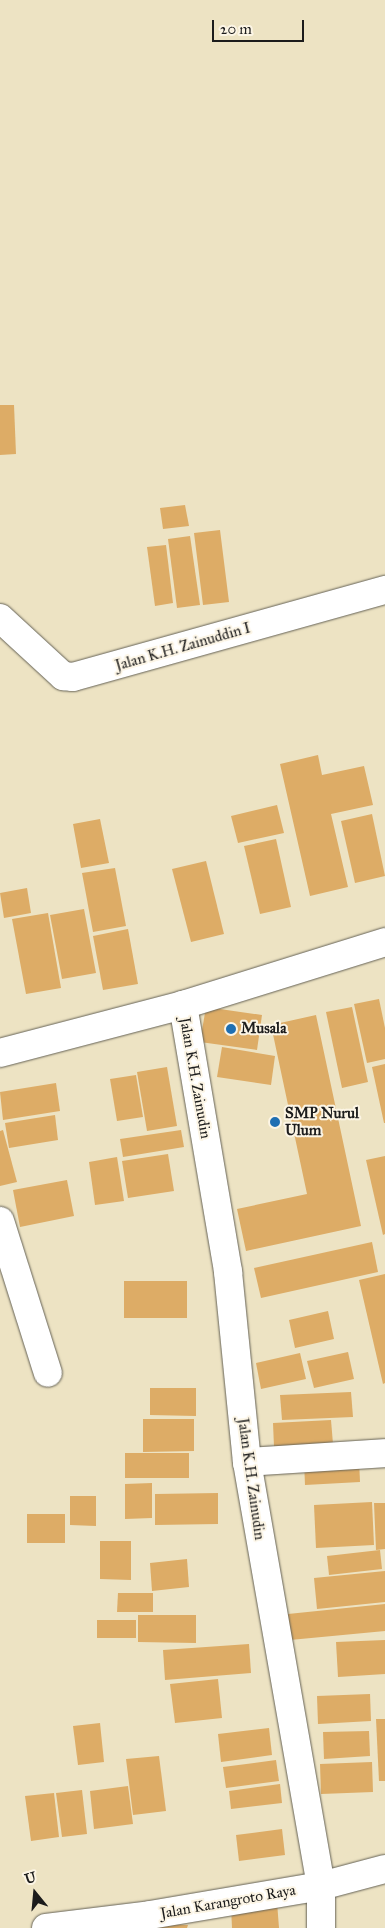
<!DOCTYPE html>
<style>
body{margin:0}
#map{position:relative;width:385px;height:1928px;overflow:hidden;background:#ede3c3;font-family:"IM FELL Great Primer",serif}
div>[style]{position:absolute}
.building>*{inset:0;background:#ddac66}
.roads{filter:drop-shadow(0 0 1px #656256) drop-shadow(0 0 1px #656256)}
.street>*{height:28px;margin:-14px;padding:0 14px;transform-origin:14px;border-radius:14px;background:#fff}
.dots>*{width:14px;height:14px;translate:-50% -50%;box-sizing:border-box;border:2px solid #fcf5e5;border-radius:50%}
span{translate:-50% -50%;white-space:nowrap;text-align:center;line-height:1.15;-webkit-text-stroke:4px #fcf5e5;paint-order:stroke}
.street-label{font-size:15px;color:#1c1c1c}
.poi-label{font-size:15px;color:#1c1c1c;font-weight:700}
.left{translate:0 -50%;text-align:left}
.north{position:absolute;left:10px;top:1868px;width:50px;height:50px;-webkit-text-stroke:4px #fcf5e5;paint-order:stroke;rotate:343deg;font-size:14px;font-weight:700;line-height:20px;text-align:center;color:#1c1c1c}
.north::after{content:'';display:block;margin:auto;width:18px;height:22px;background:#1c1c1c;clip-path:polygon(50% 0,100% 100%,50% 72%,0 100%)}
.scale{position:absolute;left:212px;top:20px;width:92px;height:22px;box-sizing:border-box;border:2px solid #1c1c1c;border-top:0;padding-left:6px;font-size:15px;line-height:18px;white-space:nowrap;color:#1c1c1c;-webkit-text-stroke:4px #fcf5e5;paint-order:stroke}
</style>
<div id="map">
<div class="building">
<div style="clip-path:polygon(0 405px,14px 405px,16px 454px,0 455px)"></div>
<div style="clip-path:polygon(185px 505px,189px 526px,163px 529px,160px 508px)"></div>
<div style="clip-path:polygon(220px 530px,229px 602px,203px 605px,194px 533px)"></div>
<div style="clip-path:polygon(190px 536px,200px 605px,177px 608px,168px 539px)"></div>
<div style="clip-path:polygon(166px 545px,173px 603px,155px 606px,147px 547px)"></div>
<div style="clip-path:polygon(318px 755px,322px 775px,364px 766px,373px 805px,331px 814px,348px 887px,310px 896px,280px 764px)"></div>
<div style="clip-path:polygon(277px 805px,284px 833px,238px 843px,231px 816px)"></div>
<div style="clip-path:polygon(372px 814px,385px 876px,355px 883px,341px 821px)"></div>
<div style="clip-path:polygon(100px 819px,109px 863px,81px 868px,73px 824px)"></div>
<div style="clip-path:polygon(276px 839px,291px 907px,260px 914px,244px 846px)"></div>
<div style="clip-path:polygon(206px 861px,224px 934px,191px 942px,172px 869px)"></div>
<div style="clip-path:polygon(115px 868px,126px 926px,93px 932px,82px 873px)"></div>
<div style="clip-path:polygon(27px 888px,31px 913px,4px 918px,0 893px)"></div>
<div style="clip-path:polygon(84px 909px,96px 973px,62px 979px,50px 915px)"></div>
<div style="clip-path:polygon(48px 913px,61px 988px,26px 994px,12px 919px)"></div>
<div style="clip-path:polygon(128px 929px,138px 984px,103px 990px,93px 936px)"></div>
<div style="clip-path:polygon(379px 999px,385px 1028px,385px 1059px,367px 1063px,354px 1004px)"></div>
<div style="clip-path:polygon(206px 1007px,262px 1015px,257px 1050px,200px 1042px)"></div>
<div style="clip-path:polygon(352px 1007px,368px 1082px,342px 1088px,326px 1012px)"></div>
<div style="clip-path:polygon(316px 1015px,361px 1226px,246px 1251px,237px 1209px,307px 1194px,271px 1025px)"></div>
<div style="clip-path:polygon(222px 1047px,275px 1056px,271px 1085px,217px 1077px)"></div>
<div style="clip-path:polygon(385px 1064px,385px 1123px,384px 1123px,372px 1067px)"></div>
<div style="clip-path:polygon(167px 1067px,177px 1126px,147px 1131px,137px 1072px)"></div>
<div style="clip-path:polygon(136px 1075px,143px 1117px,117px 1121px,110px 1079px)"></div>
<div style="clip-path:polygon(56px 1083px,60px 1111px,3px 1120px,0 1092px)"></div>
<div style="clip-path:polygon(55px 1115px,58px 1140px,9px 1148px,5px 1123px)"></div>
<div style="clip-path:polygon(3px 1130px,17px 1182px,0 1186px,0 1131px)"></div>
<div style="clip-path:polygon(181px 1130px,184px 1147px,123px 1157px,120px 1139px)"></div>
<div style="clip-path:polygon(168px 1154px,174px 1191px,128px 1198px,122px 1161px)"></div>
<div style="clip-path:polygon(385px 1156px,385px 1234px,383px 1235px,366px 1160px)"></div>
<div style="clip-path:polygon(117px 1157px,124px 1201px,95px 1205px,89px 1162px)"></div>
<div style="clip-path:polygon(67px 1180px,74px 1216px,20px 1227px,13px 1190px)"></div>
<div style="clip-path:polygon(372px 1242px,378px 1272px,261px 1298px,254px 1268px)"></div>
<div style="clip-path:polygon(385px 1274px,385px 1383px,383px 1384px,359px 1280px)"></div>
<div style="clip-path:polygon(124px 1281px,187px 1281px,187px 1318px,124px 1318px)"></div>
<div style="clip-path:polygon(328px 1311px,334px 1339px,295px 1348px,289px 1320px)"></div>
<div style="clip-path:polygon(348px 1352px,354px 1379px,314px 1388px,307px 1361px)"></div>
<div style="clip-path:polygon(300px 1353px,306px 1379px,261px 1389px,256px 1363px)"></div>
<div style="clip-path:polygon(150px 1388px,196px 1388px,196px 1416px,150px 1415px)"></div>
<div style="clip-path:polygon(351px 1392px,353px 1417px,282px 1420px,280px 1395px)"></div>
<div style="clip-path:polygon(143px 1419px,194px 1419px,194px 1451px,143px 1452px)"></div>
<div style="clip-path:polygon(331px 1420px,333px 1444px,274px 1447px,273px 1423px)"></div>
<div style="clip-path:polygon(125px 1453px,189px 1453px,189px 1478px,125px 1478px)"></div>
<div style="clip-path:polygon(359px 1459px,360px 1482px,305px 1485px,304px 1461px)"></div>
<div style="clip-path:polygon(152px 1483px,152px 1518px,125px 1519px,125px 1484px)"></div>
<div style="clip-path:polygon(218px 1493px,218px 1524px,155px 1525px,155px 1494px)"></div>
<div style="clip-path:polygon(70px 1496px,96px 1496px,96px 1526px,70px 1525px)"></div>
<div style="clip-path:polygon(372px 1502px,374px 1545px,316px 1548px,314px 1505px)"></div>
<div style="clip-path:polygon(374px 1503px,385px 1503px,385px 1549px,376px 1550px)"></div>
<div style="clip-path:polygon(27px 1514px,65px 1514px,65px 1543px,27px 1543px)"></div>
<div style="clip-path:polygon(100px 1541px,131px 1541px,131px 1580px,100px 1579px)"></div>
<div style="clip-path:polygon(380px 1550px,382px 1569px,329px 1575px,327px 1556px)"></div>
<div style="clip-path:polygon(187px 1559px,189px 1587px,152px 1591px,150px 1563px)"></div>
<div style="clip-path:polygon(385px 1571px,385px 1602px,317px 1609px,314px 1578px)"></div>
<div style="clip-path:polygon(118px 1593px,153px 1593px,153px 1612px,117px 1612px)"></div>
<div style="clip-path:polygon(385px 1604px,385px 1631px,290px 1640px,288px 1614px)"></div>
<div style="clip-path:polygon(138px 1615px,196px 1615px,196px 1643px,138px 1642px)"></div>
<div style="clip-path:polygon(97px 1620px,136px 1620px,136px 1638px,97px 1638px)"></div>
<div style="clip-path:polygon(385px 1640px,385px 1674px,338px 1677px,336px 1642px)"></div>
<div style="clip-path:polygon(249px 1644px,251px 1673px,165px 1680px,163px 1650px)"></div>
<div style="clip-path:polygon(218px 1679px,222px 1718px,175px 1723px,170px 1684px)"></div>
<div style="clip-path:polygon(370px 1694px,371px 1721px,318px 1724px,317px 1696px)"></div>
<div style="clip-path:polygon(376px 1719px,385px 1719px,385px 1781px,379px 1781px)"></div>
<div style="clip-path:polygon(100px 1723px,104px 1762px,78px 1765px,73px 1726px)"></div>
<div style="clip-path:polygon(269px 1728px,272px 1755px,221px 1762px,218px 1734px)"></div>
<div style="clip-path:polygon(369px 1731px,370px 1756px,324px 1759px,323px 1732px)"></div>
<div style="clip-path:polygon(159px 1756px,166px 1811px,133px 1815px,126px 1759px)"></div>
<div style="clip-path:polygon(276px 1760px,279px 1781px,226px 1788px,223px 1767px)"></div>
<div style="clip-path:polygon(372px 1762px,373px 1792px,321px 1794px,320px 1764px)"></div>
<div style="clip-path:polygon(280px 1784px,282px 1803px,231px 1809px,229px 1791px)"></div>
<div style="clip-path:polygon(128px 1786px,133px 1824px,94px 1829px,90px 1791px)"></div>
<div style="clip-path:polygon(82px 1790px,87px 1834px,62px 1837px,56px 1793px)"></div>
<div style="clip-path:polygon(54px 1793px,59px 1837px,31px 1841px,25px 1796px)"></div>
<div style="clip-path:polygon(282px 1829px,285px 1855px,239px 1861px,236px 1835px)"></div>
<div style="clip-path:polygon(277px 1902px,279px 1928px,232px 1928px,231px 1906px)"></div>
<div style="clip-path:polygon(158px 1924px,188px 1925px,187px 1928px,157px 1928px)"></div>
</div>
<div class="roads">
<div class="street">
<div style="left:0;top:618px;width:86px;rotate:42.6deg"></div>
<div style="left:63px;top:676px;width:10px;rotate:6deg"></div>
<div style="left:73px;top:677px;width:324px;rotate:-15.6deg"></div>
<div style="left:183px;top:1005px;width:271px;rotate:80.4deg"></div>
<div style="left:228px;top:1272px;width:191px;rotate:84.3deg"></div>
<div style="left:247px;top:1462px;width:430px;rotate:80.1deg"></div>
<div style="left:321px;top:1886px;width:42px;rotate:90deg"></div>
<div style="left:0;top:1053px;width:189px;rotate:-14.7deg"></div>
<div style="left:183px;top:1005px;width:212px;rotate:-17.3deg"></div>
<div style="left:0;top:1221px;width:159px;rotate:72.5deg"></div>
<div style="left:247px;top:1462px;width:138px;rotate:-3.7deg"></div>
<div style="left:46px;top:1928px;width:105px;rotate:-7.1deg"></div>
<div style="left:150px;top:1915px;width:173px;rotate:-9.6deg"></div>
<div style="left:321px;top:1886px;width:66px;rotate:-14.9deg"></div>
</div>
</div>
<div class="dots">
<div style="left:231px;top:1029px;background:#1f6fb2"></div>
<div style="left:275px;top:1122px;background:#1f6fb2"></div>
</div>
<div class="street-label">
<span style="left:183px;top:647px;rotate:-16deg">Jalan K.H. Zainuddin I</span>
<span style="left:195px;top:1078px;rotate:80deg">Jalan K.H. Zainudin</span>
<span style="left:251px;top:1479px;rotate:82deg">Jalan K.H. Zainudin</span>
<span style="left:228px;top:1902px;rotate:-10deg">Jalan Karangroto Raya</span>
</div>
<div class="poi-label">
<span class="left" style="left:241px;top:1029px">Musala</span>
<span class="left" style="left:285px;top:1122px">SMP Nurul<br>Ulum</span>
</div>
<div class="north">U</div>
<div class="scale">20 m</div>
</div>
